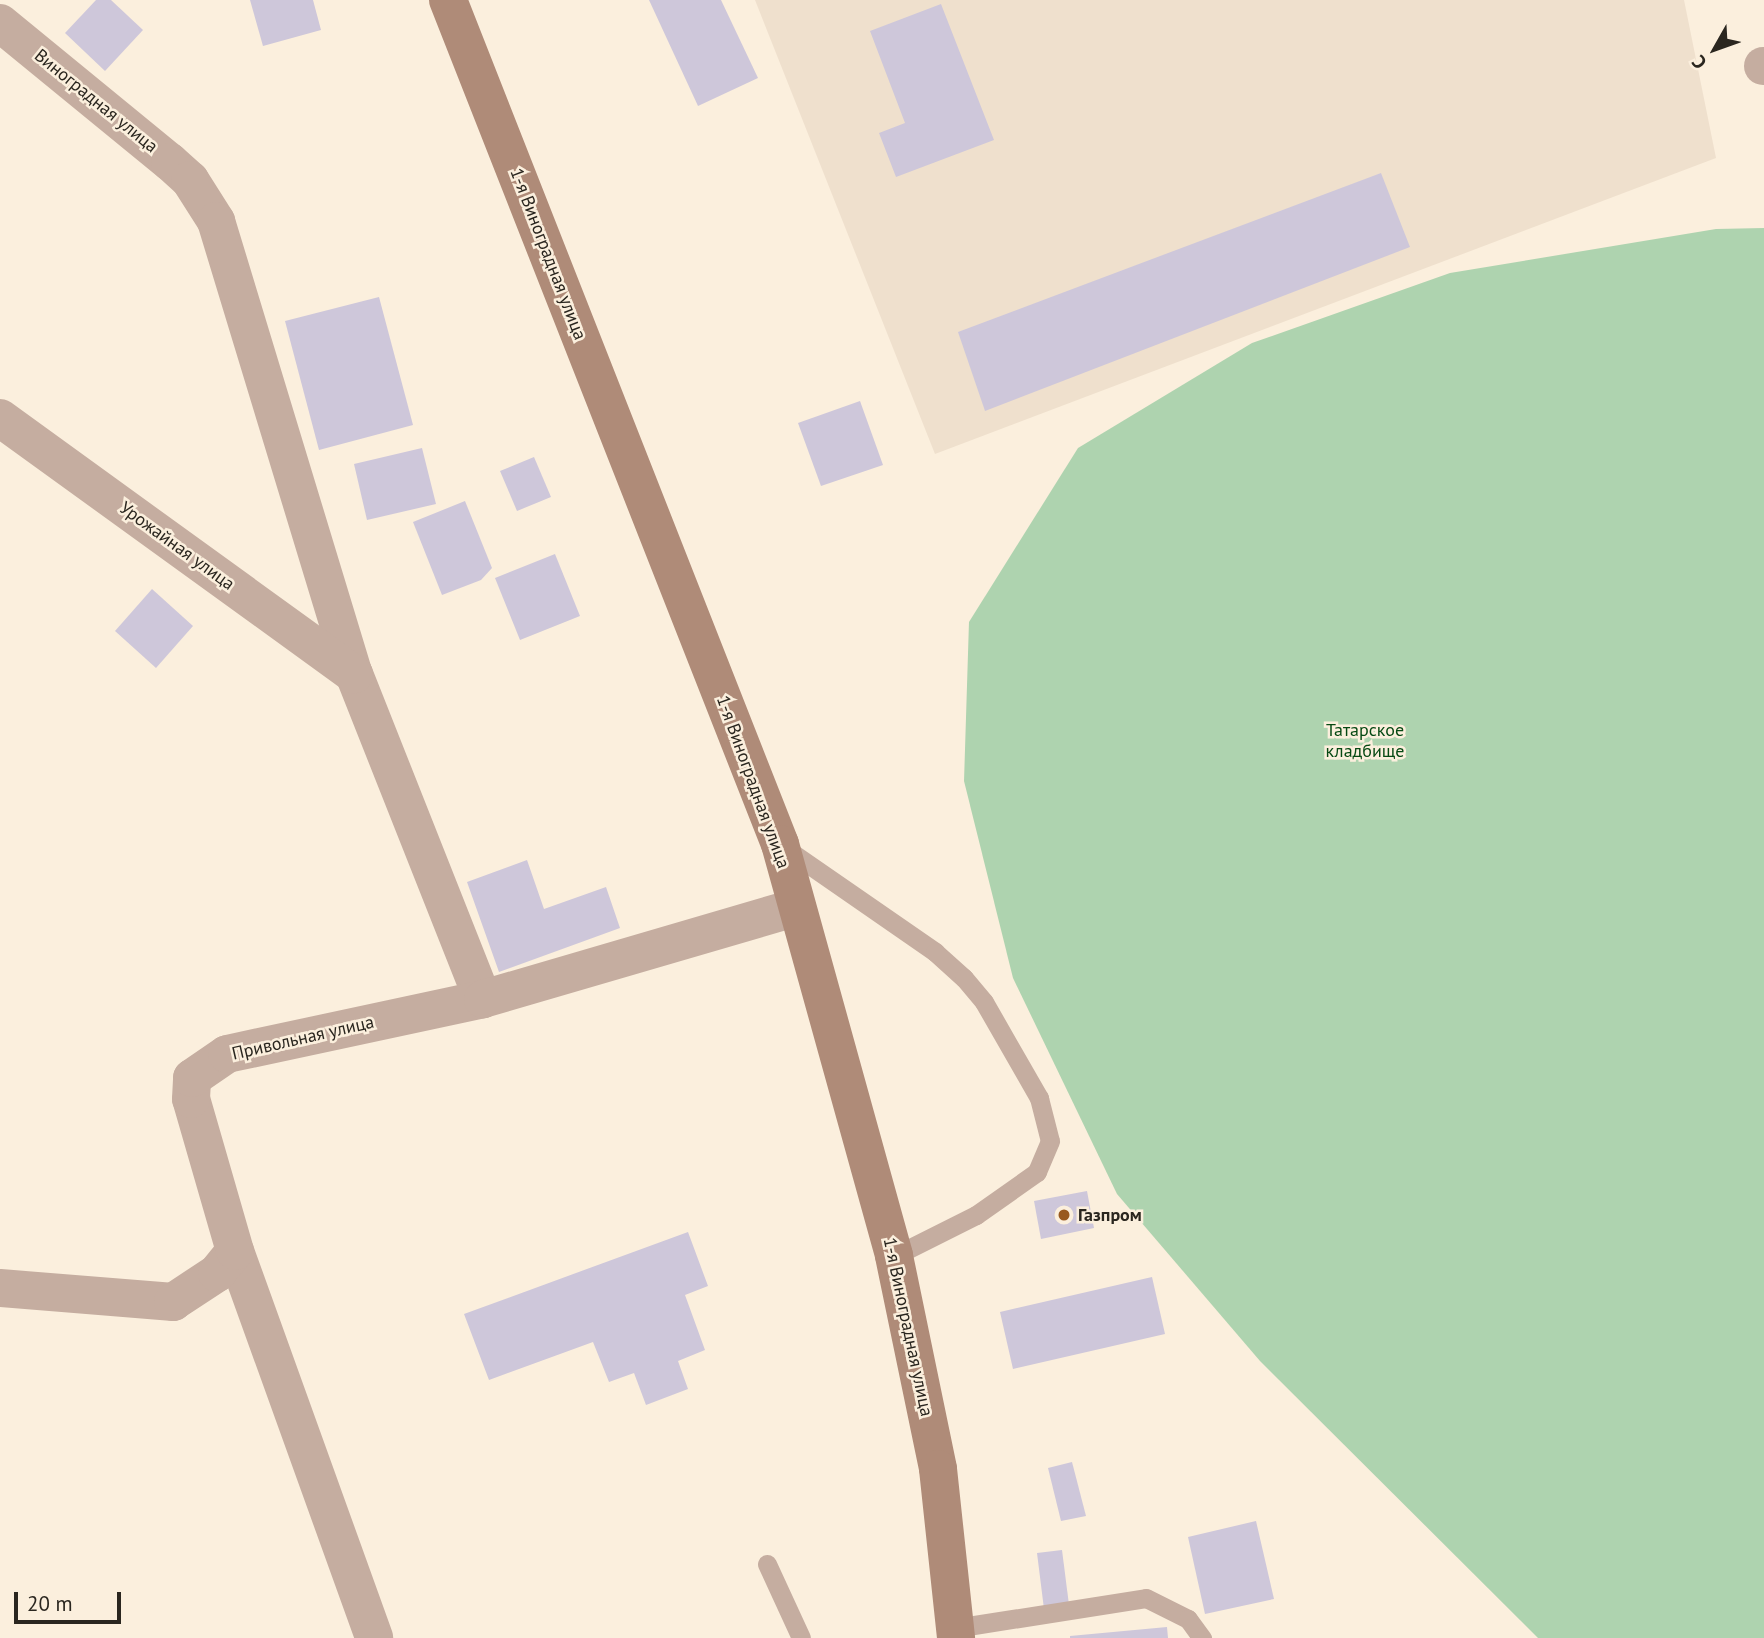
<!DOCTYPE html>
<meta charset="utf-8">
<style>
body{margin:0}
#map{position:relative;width:1764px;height:1638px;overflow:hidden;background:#fbefdd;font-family:"PT Sans",sans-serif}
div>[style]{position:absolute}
.industrial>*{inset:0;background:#efe0cd}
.green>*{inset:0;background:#aed3af}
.building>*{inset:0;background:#cec7da}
.lane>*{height:19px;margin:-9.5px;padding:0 9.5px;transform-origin:9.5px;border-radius:9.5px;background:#c5ada0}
.street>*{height:38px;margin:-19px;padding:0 19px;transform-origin:19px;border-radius:19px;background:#c5ada0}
.secondary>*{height:38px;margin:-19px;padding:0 19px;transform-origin:19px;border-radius:19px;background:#af8b78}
.dots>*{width:19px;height:19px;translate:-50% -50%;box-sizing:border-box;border:4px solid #fbefdd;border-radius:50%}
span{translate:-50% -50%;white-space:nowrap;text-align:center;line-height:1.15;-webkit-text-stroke:5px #fbefdd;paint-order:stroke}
.street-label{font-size:18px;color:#2a261f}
.park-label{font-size:18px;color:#064913}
.poi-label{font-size:18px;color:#2a261f;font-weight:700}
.left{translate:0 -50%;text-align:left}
.north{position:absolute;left:1680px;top:14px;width:70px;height:70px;-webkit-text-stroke:5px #fbefdd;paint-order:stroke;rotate:230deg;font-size:19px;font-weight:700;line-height:28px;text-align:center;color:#2a261f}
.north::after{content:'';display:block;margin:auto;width:24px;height:32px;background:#2a261f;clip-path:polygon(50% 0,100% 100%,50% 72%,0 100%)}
.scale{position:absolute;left:14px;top:1592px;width:107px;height:32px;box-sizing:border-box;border:4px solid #2a261f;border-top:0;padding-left:9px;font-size:21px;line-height:24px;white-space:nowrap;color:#2a261f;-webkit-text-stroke:5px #fbefdd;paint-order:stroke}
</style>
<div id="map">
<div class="industrial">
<div style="clip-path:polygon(755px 0,1684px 0,1716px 158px,935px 454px)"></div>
</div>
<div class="green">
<div style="clip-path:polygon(1764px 228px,1764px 1638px,1538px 1638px,1260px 1361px,1117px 1194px,1013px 978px,964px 781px,969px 622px,1078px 448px,1252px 343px,1450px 273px,1716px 229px)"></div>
</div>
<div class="building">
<div style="clip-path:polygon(96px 0,111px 0,143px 30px,105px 71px,65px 33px)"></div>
<div style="clip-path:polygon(250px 0,313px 0,321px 30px,263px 46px)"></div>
<div style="clip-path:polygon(649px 0,721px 0,758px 78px,698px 106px)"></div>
<div style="clip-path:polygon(941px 4px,994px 140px,896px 177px,879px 133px,905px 123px,870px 31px)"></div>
<div style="clip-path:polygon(1381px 173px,1410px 247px,985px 411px,958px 332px)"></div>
<div style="clip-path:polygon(379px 297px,413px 425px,319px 450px,285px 321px)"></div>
<div style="clip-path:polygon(860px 401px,883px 465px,821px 486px,798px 423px)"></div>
<div style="clip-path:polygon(422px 448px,436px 504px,367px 520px,354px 464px)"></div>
<div style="clip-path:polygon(534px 457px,551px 497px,517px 511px,500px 471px)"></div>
<div style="clip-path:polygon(465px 501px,492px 568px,481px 580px,442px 595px,413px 522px)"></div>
<div style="clip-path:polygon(555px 554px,580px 616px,520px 640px,495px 578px)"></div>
<div style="clip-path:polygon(152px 589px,193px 626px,156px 668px,115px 631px)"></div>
<div style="clip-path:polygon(527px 860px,544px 909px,606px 887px,620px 928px,499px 972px,467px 882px)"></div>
<div style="clip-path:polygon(1087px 1191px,1094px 1228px,1041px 1239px,1034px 1201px)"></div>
<div style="clip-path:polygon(688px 1232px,708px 1286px,685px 1295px,705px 1350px,678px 1361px,688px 1389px,646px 1405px,634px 1373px,609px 1382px,593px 1342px,489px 1380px,464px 1314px)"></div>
<div style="clip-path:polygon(1152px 1277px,1165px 1334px,1013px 1369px,1000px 1312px)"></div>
<div style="clip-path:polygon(1072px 1462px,1086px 1516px,1061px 1521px,1048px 1468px)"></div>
<div style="clip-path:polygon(1256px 1521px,1274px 1599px,1205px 1614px,1188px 1537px)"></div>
<div style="clip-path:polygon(1062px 1550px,1069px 1605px,1044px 1609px,1037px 1553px)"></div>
<div style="clip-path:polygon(1167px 1627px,1168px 1638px,1070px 1638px,1070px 1636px)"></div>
</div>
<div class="lane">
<div style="left:785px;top:848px;width:183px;rotate:34.7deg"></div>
<div style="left:935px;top:952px;width:39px;rotate:42deg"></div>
<div style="left:964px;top:978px;width:31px;rotate:50deg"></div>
<div style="left:984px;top:1002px;width:111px;rotate:60.2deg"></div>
<div style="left:1039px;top:1098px;width:44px;rotate:75.7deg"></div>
<div style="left:1050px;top:1141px;width:34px;rotate:113deg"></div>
<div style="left:1037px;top:1172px;width:75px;rotate:144.8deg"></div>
<div style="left:976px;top:1215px;width:92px;rotate:153.4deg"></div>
<div style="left:767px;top:1564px;width:81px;rotate:65.3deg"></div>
<div style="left:955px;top:1628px;width:193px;rotate:-8.9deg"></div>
<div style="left:1146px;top:1598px;width:47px;rotate:26.6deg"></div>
<div style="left:1188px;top:1619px;width:24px;rotate:54deg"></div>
</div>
<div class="street">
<div style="left:0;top:23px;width:220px;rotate:39.3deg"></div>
<div style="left:170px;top:162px;width:27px;rotate:42deg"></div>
<div style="left:190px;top:180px;width:49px;rotate:57.6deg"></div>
<div style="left:216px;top:221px;width:474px;rotate:73.1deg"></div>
<div style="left:354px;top:674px;width:350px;rotate:68.4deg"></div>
<div style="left:1763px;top:66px;width:1px"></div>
<div style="left:0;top:418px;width:437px;rotate:35.9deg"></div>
<div style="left:235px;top:1251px;width:411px;rotate:70.2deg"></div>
<div style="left:0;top:1288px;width:174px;rotate:4.6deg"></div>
<div style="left:173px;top:1302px;width:53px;rotate:-33.4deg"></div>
<div style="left:217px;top:1273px;width:28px;rotate:-51deg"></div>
<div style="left:235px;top:1251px;width:158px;rotate:-106.1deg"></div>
<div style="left:191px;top:1099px;width:21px;rotate:-87deg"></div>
<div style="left:192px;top:1078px;width:42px;rotate:-34.4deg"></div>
<div style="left:227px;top:1054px;width:262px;rotate:-12.1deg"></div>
<div style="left:483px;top:999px;width:327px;rotate:-16.3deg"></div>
</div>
<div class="secondary">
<div style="left:448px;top:0;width:907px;rotate:68.53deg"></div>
<div style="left:780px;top:844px;width:427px;rotate:74.5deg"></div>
<div style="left:894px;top:1256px;width:217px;rotate:78.3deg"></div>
<div style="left:938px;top:1469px;width:170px;rotate:83.9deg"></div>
</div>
<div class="dots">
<div style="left:1064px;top:1215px;background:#98591f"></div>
</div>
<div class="street-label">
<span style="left:96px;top:101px;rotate:39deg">Виноградная улица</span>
<span style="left:548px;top:254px;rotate:69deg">1-я Виноградная улица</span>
<span style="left:177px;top:546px;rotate:36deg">Урожайная улица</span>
<span style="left:753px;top:782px;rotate:70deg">1-я Виноградная улица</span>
<span style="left:303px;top:1038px;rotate:-13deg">Привольная улица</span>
<span style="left:908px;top:1327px;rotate:78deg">1-я Виноградная улица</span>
</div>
<div class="park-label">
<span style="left:1365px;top:741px">Татарское<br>кладбище</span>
</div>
<div class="poi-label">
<span class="left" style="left:1078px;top:1215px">Газпром</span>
</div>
<div class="north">С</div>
<div class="scale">20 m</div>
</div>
